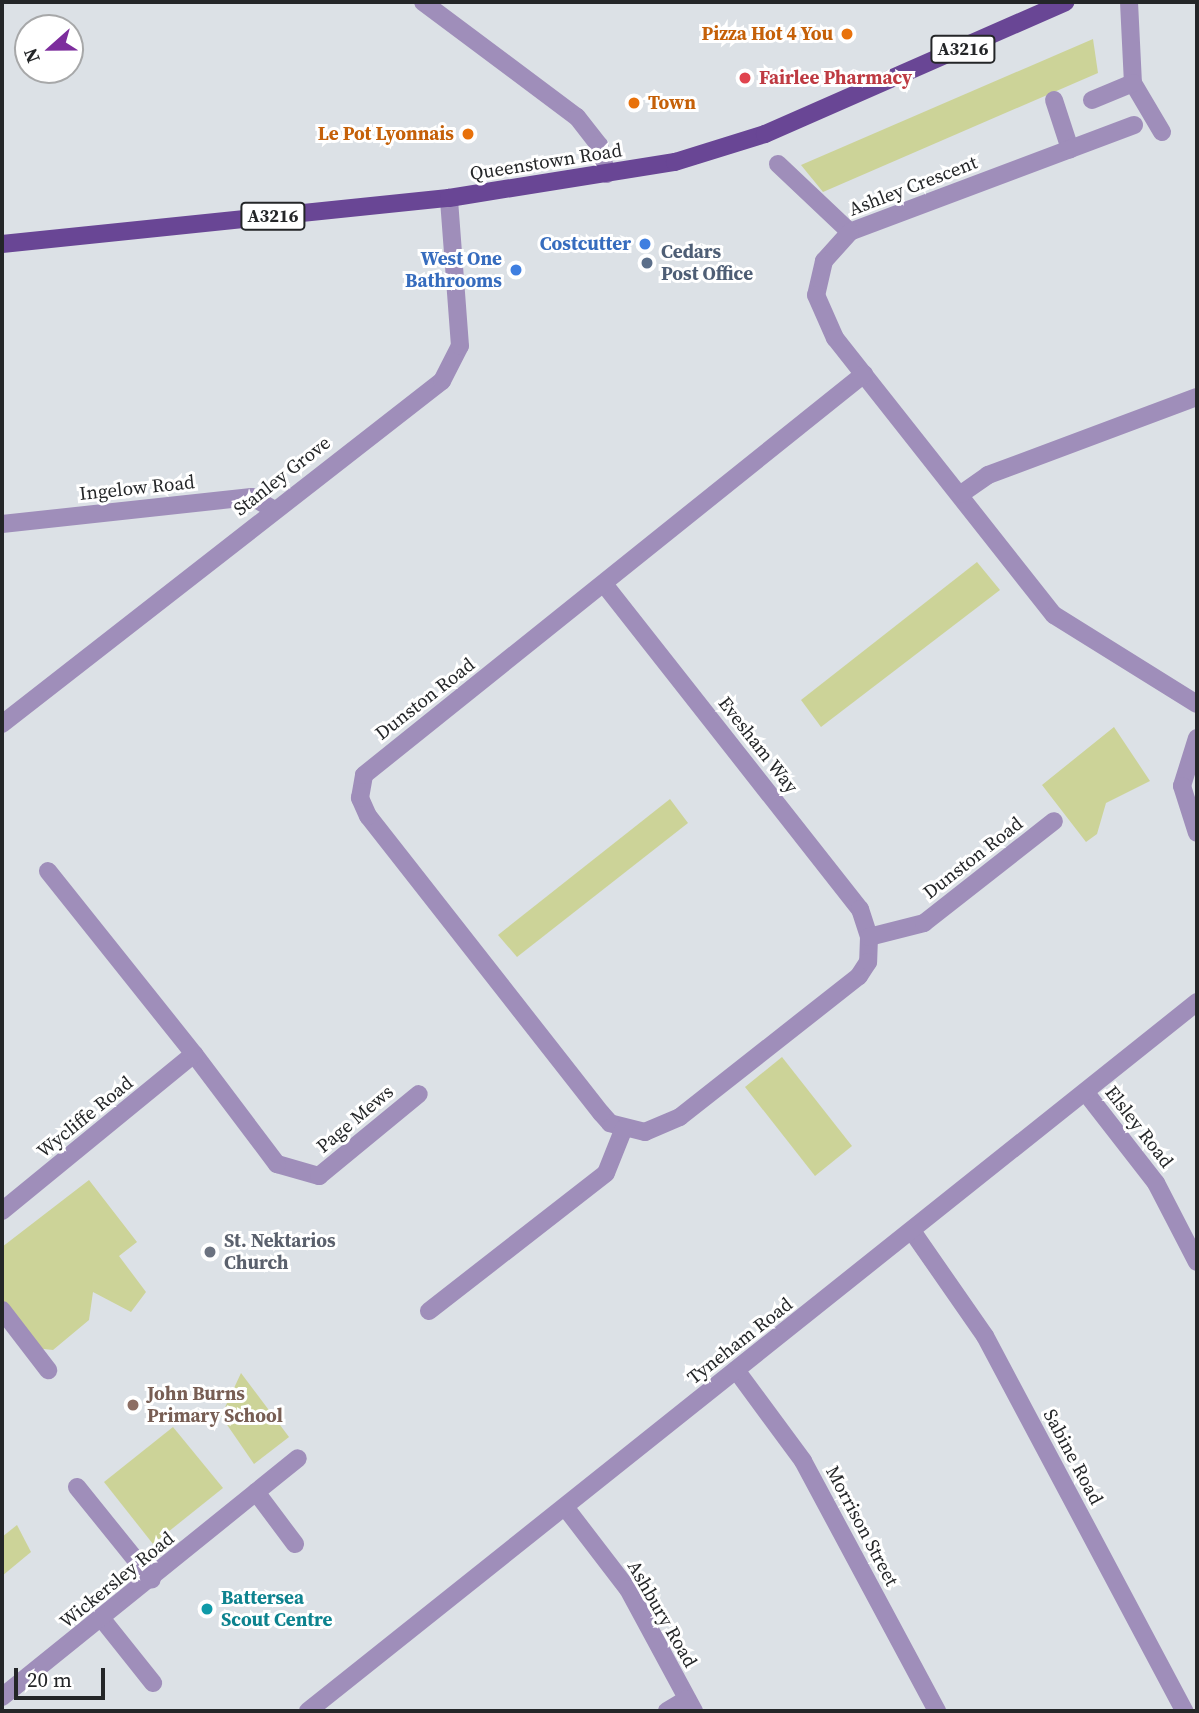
<!DOCTYPE html>
<style>
body{margin:0}
#map{position:relative;width:1199px;height:1713px;overflow:hidden;background:#dce1e6;font-family:"Source Serif 4",serif}
div>[style]{position:absolute}
.green>*{inset:0;background:#ccd398}
.service>*{height:18px;margin:-9px;padding:0 9px;transform-origin:9px;border-radius:9px;background:#9f8eba}
.pedestrian>*{height:18px;margin:-9px;padding:0 9px;transform-origin:9px;border-radius:9px;background:#9f8eba}
.minor>*{height:18px;margin:-9px;padding:0 9px;transform-origin:9px;border-radius:9px;background:#9f8eba}
.primary>*{height:18px;margin:-9px;padding:0 9px;transform-origin:9px;border-radius:9px;background:#694695}
.dots>*{width:19px;height:19px;translate:-50% -50%;box-sizing:border-box;border:4px solid #fff;border-radius:50%}
span{translate:-50% -50%;white-space:nowrap;text-align:center;line-height:1.15;-webkit-text-stroke:6px #fff;paint-order:stroke}
.shield-label span{padding:2px 5px;background:#fff;border:2px solid;border-radius:5px;-webkit-text-stroke-width:0}
.shield-label{font-size:18px;color:#242628;font-weight:700}
.food-label{font-size:19px;color:#c56008;font-weight:700}
.right{translate:-100% -50%;text-align:right}
.left{translate:0 -50%;text-align:left}
.health-label{font-size:19px;color:#be3a42;font-weight:700}
.street-label{font-size:19px;color:#242628}
.shop-label{font-size:19px;color:#366cbe;font-weight:700}
.service-label{font-size:19px;color:#4e5e75;font-weight:700}
.worship-label{font-size:19px;color:#5b616d;font-weight:700}
.education-label{font-size:19px;color:#785e54;font-weight:700}
.culture-label{font-size:19px;color:#0d838f;font-weight:700}
.frame{position:absolute;inset:0;border:4px solid #242628;pointer-events:none}
.north{position:absolute;left:14px;top:14px;width:70px;height:70px;box-sizing:border-box;background:#fff;border:2px solid #a7a8a9;border-radius:50%;rotate:249deg;font-size:19px;font-weight:700;line-height:28px;text-align:center;color:#242628}
.north::after{content:'';display:block;margin:auto;width:24px;height:32px;background:#7d2d9d;clip-path:polygon(50% 0,100% 100%,50% 72%,0 100%)}
.scale{position:absolute;left:14px;top:1668px;width:91px;height:32px;box-sizing:border-box;border:4px solid #242628;border-top:0;padding-left:9px;font-size:21px;line-height:24px;white-space:nowrap;color:#242628;-webkit-text-stroke:5px #fff;paint-order:stroke}
</style>
<div id="map">
<div class="green">
<div style="clip-path:polygon(1093px 39px,1098px 73px,823px 192px,801px 165px)"></div>
<div style="clip-path:polygon(977px 562px,1000px 590px,821px 727px,801px 700px)"></div>
<div style="clip-path:polygon(1114px 727px,1150px 781px,1106px 803px,1097px 834px,1086px 842px,1042px 785px)"></div>
<div style="clip-path:polygon(670px 799px,688px 823px,517px 957px,498px 935px)"></div>
<div style="clip-path:polygon(782px 1057px,852px 1146px,815px 1176px,745px 1087px)"></div>
<div style="clip-path:polygon(89px 1180px,137px 1242px,119px 1256px,146px 1292px,131px 1312px,93px 1292px,89px 1320px,53px 1350px,35px 1348px,2px 1303px,2px 1247px)"></div>
<div style="clip-path:polygon(241px 1373px,289px 1437px,254px 1464px,221px 1416px)"></div>
<div style="clip-path:polygon(173px 1427px,223px 1488px,153px 1544px,104px 1482px)"></div>
<div style="clip-path:polygon(17px 1525px,31px 1552px,2px 1576px,2px 1537px)"></div>
</div>
<div class="service">
<div style="left:1129px;top:2px;width:81px;rotate:87.2deg"></div>
<div style="left:1133px;top:83px;width:57px;rotate:59.4deg"></div>
<div style="left:1054px;top:100px;width:52px;rotate:71.9deg"></div>
<div style="left:1092px;top:100px;width:44px;rotate:-22.5deg"></div>
<div style="left:277px;top:1164px;width:44px;rotate:15.9deg"></div>
<div style="left:319px;top:1176px;width:129px;rotate:-39.4deg"></div>
<div style="left:2px;top:1310px;width:76px;rotate:52.5deg"></div>
<div style="left:77px;top:1487px;width:119px;rotate:51.1deg"></div>
<div style="left:102px;top:1619px;width:82px;rotate:51.4deg"></div>
</div>
<div class="pedestrian">
<div style="left:778px;top:164px;width:99px;rotate:43.4deg"></div>
</div>
<div class="minor">
<div style="left:423px;top:2px;width:192px;rotate:36.8deg"></div>
<div style="left:577px;top:117px;width:36px;rotate:52deg"></div>
<div style="left:599px;top:145px;width:30px;rotate:75deg"></div>
<div style="left:1134px;top:125px;width:303px;rotate:159.4deg"></div>
<div style="left:850px;top:232px;width:39px;rotate:132deg"></div>
<div style="left:824px;top:261px;width:35px;rotate:103deg"></div>
<div style="left:816px;top:295px;width:47px;rotate:66.2deg"></div>
<div style="left:835px;top:338px;width:353px;rotate:51.7deg"></div>
<div style="left:1054px;top:615px;width:168px;rotate:31.9deg"></div>
<div style="left:961px;top:494px;width:33px;rotate:-35deg"></div>
<div style="left:988px;top:475px;width:223px;rotate:-20.5deg"></div>
<div style="left:2px;top:524px;width:251px;rotate:-6.2deg"></div>
<div style="left:252px;top:497px;width:24px;rotate:30deg"></div>
<div style="left:604px;top:584px;width:414px;rotate:51.8deg"></div>
<div style="left:860px;top:909px;width:29px;rotate:72deg"></div>
<div style="left:869px;top:937px;width:25px;rotate:92deg"></div>
<div style="left:868px;top:962px;width:17px;rotate:123deg"></div>
<div style="left:859px;top:976px;width:228px;rotate:141.8deg"></div>
<div style="left:680px;top:1117px;width:38px;rotate:157deg"></div>
<div style="left:645px;top:1132px;width:36px;rotate:-166deg"></div>
<div style="left:610px;top:1123px;width:13px;rotate:-132deg"></div>
<div style="left:601px;top:1113px;width:377px;rotate:-128.1deg"></div>
<div style="left:368px;top:816px;width:20px;rotate:-114deg"></div>
<div style="left:360px;top:798px;width:23px;rotate:-80deg"></div>
<div style="left:364px;top:775px;width:641px;rotate:-38.73deg"></div>
<div style="left:2px;top:724px;width:558px;rotate:-37.94deg"></div>
<div style="left:442px;top:381px;width:39px;rotate:-63deg"></div>
<div style="left:460px;top:346px;width:148px;rotate:-94.3deg"></div>
<div style="left:1197px;top:738px;width:50px;rotate:107.4deg"></div>
<div style="left:1182px;top:786px;width:49px;rotate:72.3deg"></div>
<div style="left:869px;top:937px;width:57px;rotate:-14.3deg"></div>
<div style="left:924px;top:923px;width:165px;rotate:-38.1deg"></div>
<div style="left:194px;top:1054px;width:138px;rotate:53deg"></div>
<div style="left:1086px;top:1093px;width:114px;rotate:52.1deg"></div>
<div style="left:1156px;top:1183px;width:89px;rotate:62.6deg"></div>
<div style="left:2px;top:1211px;width:248px;rotate:-39.3deg"></div>
<div style="left:194px;top:1054px;width:234px;rotate:-128.6deg"></div>
<div style="left:912px;top:1231px;width:128px;rotate:55.2deg"></div>
<div style="left:985px;top:1336px;width:425px;rotate:62deg"></div>
<div style="left:429px;top:1311px;width:224px;rotate:-37.9deg"></div>
<div style="left:606px;top:1173px;width:48px;rotate:-68.2deg"></div>
<div style="left:736px;top:1370px;width:113px;rotate:53.6deg"></div>
<div style="left:803px;top:1461px;width:284px;rotate:61.8deg"></div>
<div style="left:256px;top:1492px;width:65px;rotate:53.1deg"></div>
<div style="left:565px;top:1507px;width:103px;rotate:52.5deg"></div>
<div style="left:628px;top:1589px;width:139px;rotate:61.6deg"></div>
<div style="left:2px;top:1697px;width:380px;rotate:-38.9deg"></div>
<div style="left:308px;top:1711px;width:1137px;rotate:-38.57deg"></div>
<div style="left:667px;top:1711px;width:23px;rotate:-31deg"></div>
</div>
<div class="primary">
<div style="left:2px;top:244px;width:449px;rotate:-5.9deg"></div>
<div style="left:449px;top:198px;width:229px;rotate:-9.1deg"></div>
<div style="left:675px;top:162px;width:94px;rotate:-17.3deg"></div>
<div style="left:765px;top:134px;width:328px;rotate:-23.7deg"></div>
</div>
<div class="dots">
<div style="left:847px;top:34px;background:#e8710a"></div>
<div style="left:745px;top:78px;background:#e0444e"></div>
<div style="left:634px;top:103px;background:#e8710a"></div>
<div style="left:468px;top:134px;background:#e8710a"></div>
<div style="left:645px;top:244px;background:#3f7fe0"></div>
<div style="left:647px;top:263px;background:#5c6f8a"></div>
<div style="left:516px;top:270px;background:#3f7fe0"></div>
<div style="left:210px;top:1252px;background:#6b7280"></div>
<div style="left:133px;top:1405px;background:#8d6e63"></div>
<div style="left:207px;top:1609px;background:#0f9aa8"></div>
</div>
<div class="shield-label">
<span style="left:963px;top:49px">A3216</span>
<span style="left:273px;top:216px">A3216</span>
</div>
<div class="food-label">
<span class="right" style="left:833px;top:34px">Pizza Hot 4 You</span>
<span class="left" style="left:648px;top:103px">Town</span>
<span class="right" style="left:454px;top:134px">Le Pot Lyonnais</span>
</div>
<div class="health-label">
<span class="left" style="left:759px;top:78px">Fairlee Pharmacy</span>
</div>
<div class="street-label">
<span style="left:546px;top:162px;rotate:-9deg">Queenstown Road</span>
<span style="left:913px;top:186px;rotate:-21deg">Ashley Crescent</span>
<span style="left:282px;top:476px;rotate:-38deg">Stanley Grove</span>
<span style="left:137px;top:488px;rotate:-6deg">Ingelow Road</span>
<span style="left:425px;top:699px;rotate:-38deg">Dunston Road</span>
<span style="left:758px;top:745px;rotate:52deg">Evesham Way</span>
<span style="left:973px;top:858px;rotate:-38deg">Dunston Road</span>
<span style="left:85px;top:1117px;rotate:-39deg">Wycliffe Road</span>
<span style="left:355px;top:1119px;rotate:-40deg">Page Mews</span>
<span style="left:1139px;top:1127px;rotate:52deg">Elsley Road</span>
<span style="left:740px;top:1341px;rotate:-38deg">Tyneham Road</span>
<span style="left:1073px;top:1457px;rotate:62deg">Sabine Road</span>
<span style="left:862px;top:1526px;rotate:62deg">Morrison Street</span>
<span style="left:117px;top:1580px;rotate:-39deg">Wickersley Road</span>
<span style="left:662px;top:1614px;rotate:60deg">Ashbury Road</span>
</div>
<div class="shop-label">
<span class="right" style="left:631px;top:244px">Costcutter</span>
<span class="right" style="left:502px;top:270px">West One<br>Bathrooms</span>
</div>
<div class="service-label">
<span class="left" style="left:661px;top:263px">Cedars<br>Post Office</span>
</div>
<div class="worship-label">
<span class="left" style="left:224px;top:1252px">St. Nektarios<br>Church</span>
</div>
<div class="education-label">
<span class="left" style="left:147px;top:1405px">John Burns<br>Primary School</span>
</div>
<div class="culture-label">
<span class="left" style="left:221px;top:1609px">Battersea<br>Scout Centre</span>
</div>
<div class="frame"></div>
<div class="north">N</div>
<div class="scale">20 m</div>
</div>
